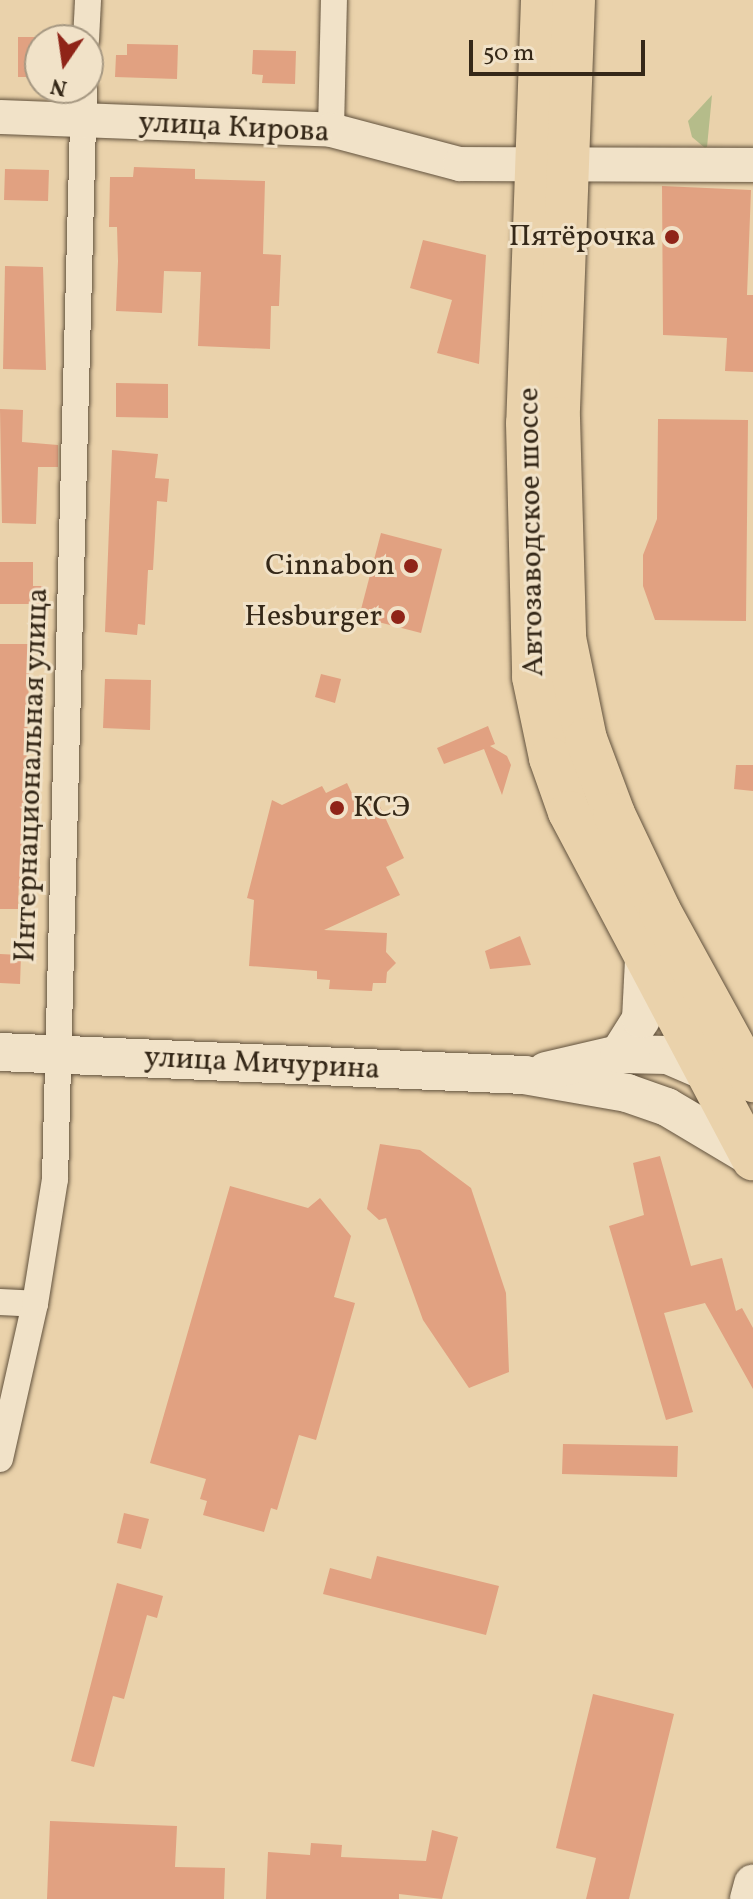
<!DOCTYPE html>
<meta charset="utf-8">
<style>
body{margin:0}
#map{position:relative;width:753px;height:1899px;overflow:hidden;background:#ead2ab;font-family:Vollkorn,serif}
div>[style]{position:absolute}
.green>*{inset:0;background:#b5bc8a}
.building>*{inset:0;background:#e1a181}
.roads{filter:drop-shadow(0 0 2px #62523d) drop-shadow(0 0 2px #62523d)}
.minor>*{height:26px;margin:-13px;padding:0 13px;transform-origin:13px;border-radius:13px;background:#f1e2c8}
.tertiary>*{height:34px;margin:-17px;padding:0 17px;transform-origin:17px;border-radius:17px;background:#f1e2c8}
.secondary>*{height:38px;margin:-19px;padding:0 19px;transform-origin:19px;border-radius:19px;background:#f1e2c8}
.primary>*{height:42px;margin:-21px;padding:0 21px;transform-origin:21px;border-radius:21px;background:#ead2ab}
.dots>*{width:22px;height:22px;translate:-50% -50%;box-sizing:border-box;border:4px solid #f1e2c8;border-radius:50%}
span{translate:-50% -50%;white-space:nowrap;text-align:center;line-height:1.15;-webkit-text-stroke:6px #f1e2c8;paint-order:stroke}
.street-label{font-size:30px;color:#352818}
.poi-label{font-size:30px;color:#352818}
.right{translate:-100% -50%;text-align:right}
.left{translate:0 -50%;text-align:left}
.north{position:absolute;left:24px;top:24px;width:80px;height:80px;box-sizing:border-box;background:#f1e2c8;border:2px solid #a69882;border-radius:50%;rotate:193deg;font-size:22px;font-weight:700;line-height:32px;text-align:center;color:#352818}
.north::after{content:'';display:block;margin:auto;width:28px;height:36px;background:#8f2418;clip-path:polygon(50% 0,100% 100%,50% 72%,0 100%)}
.scale{position:absolute;left:469px;top:40px;width:176px;height:36px;box-sizing:border-box;border:4px solid #352818;border-top:0;padding-left:10px;font-size:24px;line-height:28px;white-space:nowrap;color:#352818;-webkit-text-stroke:6px #f1e2c8;paint-order:stroke}
</style>
<div id="map">
<div class="green">
<div style="clip-path:polygon(712px 95px,707px 147px,705px 148px,692px 137px,688px 121px)"></div>
</div>
<div class="building">
<div style="clip-path:polygon(18px 37px,40px 37px,40px 77px,18px 77px)"></div>
<div style="clip-path:polygon(127px 44px,178px 45px,177px 79px,115px 77px,116px 55px,127px 55px)"></div>
<div style="clip-path:polygon(253px 50px,296px 51px,295px 84px,262px 83px,263px 75px,252px 74px)"></div>
<div style="clip-path:polygon(134px 167px,195px 169px,195px 179px,265px 181px,263px 254px,281px 255px,279px 306px,271px 306px,270px 349px,198px 346px,201px 272px,164px 271px,162px 313px,116px 311px,118px 261px,117px 227px,109px 227px,110px 177px,133px 177px)"></div>
<div style="clip-path:polygon(5px 169px,49px 170px,48px 201px,4px 200px)"></div>
<div style="clip-path:polygon(662px 186px,751px 190px,747px 295px,753px 295px,753px 372px,725px 371px,727px 338px,663px 335px)"></div>
<div style="clip-path:polygon(423px 240px,486px 255px,479px 364px,437px 353px,452px 300px,410px 288px)"></div>
<div style="clip-path:polygon(5px 266px,43px 267px,46px 370px,3px 369px)"></div>
<div style="clip-path:polygon(116px 383px,168px 384px,168px 418px,116px 417px)"></div>
<div style="clip-path:polygon(0 409px,23px 410px,22px 442px,58px 445px,58px 467px,38px 467px,36px 524px,2px 523px)"></div>
<div style="clip-path:polygon(658px 419px,748px 420px,746px 621px,655px 620px,643px 586px,643px 555px,657px 519px)"></div>
<div style="clip-path:polygon(112px 450px,158px 454px,155px 478px,169px 479px,167px 502px,157px 501px,153px 570px,148px 570px,145px 625px,138px 624px,137px 635px,105px 632px)"></div>
<div style="clip-path:polygon(381px 533px,442px 549px,421px 633px,359px 617px)"></div>
<div style="clip-path:polygon(0 562px,33px 562px,33px 586px,43px 586px,43px 604px,0 604px)"></div>
<div style="clip-path:polygon(0 644px,30px 644px,24px 846px,33px 846px,32px 880px,19px 880px,18px 909px,0 909px)"></div>
<div style="clip-path:polygon(321px 674px,341px 679px,335px 703px,315px 697px)"></div>
<div style="clip-path:polygon(105px 679px,151px 680px,150px 730px,103px 728px)"></div>
<div style="clip-path:polygon(488px 726px,495px 744px,490px 746px,507px 756px,511px 765px,502px 795px,484px 749px,444px 764px,437px 748px)"></div>
<div style="clip-path:polygon(736px 765px,753px 765px,753px 791px,734px 789px)"></div>
<div style="clip-path:polygon(347px 783px,358px 806px,376px 798px,404px 858px,386px 867px,400px 895px,324px 930px,387px 933px,386px 952px,396px 963px,387px 972px,386px 983px,373px 983px,372px 991px,329px 989px,330px 980px,317px 979px,317px 971px,249px 966px,254px 900px,247px 898px,272px 800px,282px 805px,322px 786px,326px 793px)"></div>
<div style="clip-path:polygon(520px 936px,531px 965px,490px 969px,485px 951px)"></div>
<div style="clip-path:polygon(0 954px,21px 955px,20px 984px,0 983px)"></div>
<div style="clip-path:polygon(380px 1144px,420px 1150px,471px 1188px,506px 1293px,509px 1372px,469px 1388px,423px 1320px,386px 1218px,379px 1220px,367px 1209px)"></div>
<div style="clip-path:polygon(660px 1156px,691px 1266px,722px 1258px,736px 1311px,742px 1308px,753px 1328px,753px 1389px,705px 1303px,664px 1313px,693px 1412px,666px 1420px,609px 1226px,644px 1215px,633px 1163px)"></div>
<div style="clip-path:polygon(230px 1186px,308px 1208px,320px 1198px,351px 1236px,334px 1297px,355px 1303px,316px 1440px,299px 1435px,277px 1510px,271px 1508px,264px 1532px,203px 1515px,207px 1501px,200px 1499px,206px 1479px,150px 1463px)"></div>
<div style="clip-path:polygon(563px 1444px,678px 1446px,677px 1477px,562px 1474px)"></div>
<div style="clip-path:polygon(124px 1513px,149px 1519px,141px 1549px,117px 1543px)"></div>
<div style="clip-path:polygon(377px 1556px,499px 1586px,486px 1635px,323px 1594px,330px 1568px,371px 1579px)"></div>
<div style="clip-path:polygon(117px 1583px,163px 1596px,157px 1618px,147px 1615px,124px 1699px,113px 1696px,94px 1767px,71px 1761px)"></div>
<div style="clip-path:polygon(593px 1694px,674px 1714px,629px 1899px,586px 1899px,596px 1858px,556px 1848px)"></div>
<div style="clip-path:polygon(50px 1821px,177px 1826px,175px 1867px,225px 1868px,224px 1899px,47px 1899px)"></div>
<div style="clip-path:polygon(432px 1830px,458px 1837px,442px 1899px,399px 1894px,399px 1899px,266px 1899px,268px 1852px,310px 1855px,311px 1843px,342px 1845px,341px 1857px,426px 1861px)"></div>
</div>
<div class="roads">
<div class="minor">
<div style="left:86px;top:40px;width:40px;rotate:-87.1deg"></div>
<div style="left:331px;top:130px;width:130px;rotate:-88.7deg"></div>
<div style="left:0;top:1302px;width:35px;rotate:3deg"></div>
<div style="left:0;top:1459px;width:159px;rotate:-77.3deg"></div>
<div style="left:35px;top:1304px;width:127px;rotate:-80.9deg"></div>
<div style="left:55px;top:1179px;width:1091px;rotate:-88.48deg"></div>
</div>
<div class="tertiary">
<div style="left:0;top:117px;width:331px;rotate:2.2deg"></div>
<div style="left:331px;top:130px;width:133px;rotate:14.8deg"></div>
<div style="left:460px;top:164px;width:293px;rotate:0.2deg"></div>
</div>
<div class="secondary">
<div style="left:0;top:1052px;width:525px;rotate:2.51deg"></div>
<div style="left:524px;top:1075px;width:105px;rotate:9.9deg"></div>
<div style="left:627px;top:1093px;width:42px;rotate:19.3deg"></div>
<div style="left:667px;top:1107px;width:100px;rotate:30.7deg"></div>
<div style="left:619px;top:1054px;width:49px;rotate:1.2deg"></div>
<div style="left:668px;top:1055px;width:58px;rotate:23.5deg"></div>
<div style="left:546px;top:1071px;width:75px;rotate:-13.1deg"></div>
<div style="left:619px;top:1054px;width:41px;rotate:-57.8deg"></div>
<div style="left:641px;top:1019px;width:59px;rotate:-87.1deg"></div>
<div style="left:749px;top:1899px;width:16px;rotate:-75deg"></div>
</div>
<div class="primary">
<div style="left:542px;top:0;width:423px;rotate:92deg"></div>
<div style="left:527px;top:423px;width:254px;rotate:88.6deg"></div>
<div style="left:533px;top:677px;width:83px;rotate:78.1deg"></div>
<div style="left:550px;top:758px;width:57px;rotate:70.6deg"></div>
<div style="left:569px;top:812px;width:393px;rotate:62.1deg"></div>
<div style="left:574px;top:0;width:418px;rotate:92.1deg"></div>
<div style="left:559px;top:418px;width:220px;rotate:88.4deg"></div>
<div style="left:565px;top:638px;width:103px;rotate:78.3deg"></div>
<div style="left:586px;top:739px;width:80px;rotate:69.5deg"></div>
<div style="left:614px;top:814px;width:107px;rotate:64.6deg"></div>
<div style="left:660px;top:911px;width:194px;rotate:61.3deg"></div>
</div>
</div>
<div class="dots">
<div style="left:672px;top:237px;background:#8f2418"></div>
<div style="left:411px;top:566px;background:#8f2418"></div>
<div style="left:398px;top:617px;background:#8f2418"></div>
<div style="left:337px;top:808px;background:#8f2418"></div>
</div>
<div class="street-label">
<span style="left:234px;top:128px;rotate:3deg">улица Кирова</span>
<span style="left:532px;top:532px;rotate:-91deg">Автозаводское шоссе</span>
<span style="left:32px;top:775px;rotate:-88deg">Интернациональная улица</span>
<span style="left:262px;top:1064px;rotate:3deg">улица Мичурина</span>
</div>
<div class="poi-label">
<span class="right" style="left:656px;top:237px">Пятёрочка</span>
<span class="right" style="left:395px;top:566px">Cinnabon</span>
<span class="right" style="left:382px;top:617px">Hesburger</span>
<span class="left" style="left:353px;top:808px">КСЭ</span>
</div>
<div class="north">N</div>
<div class="scale">50 m</div>
</div>
